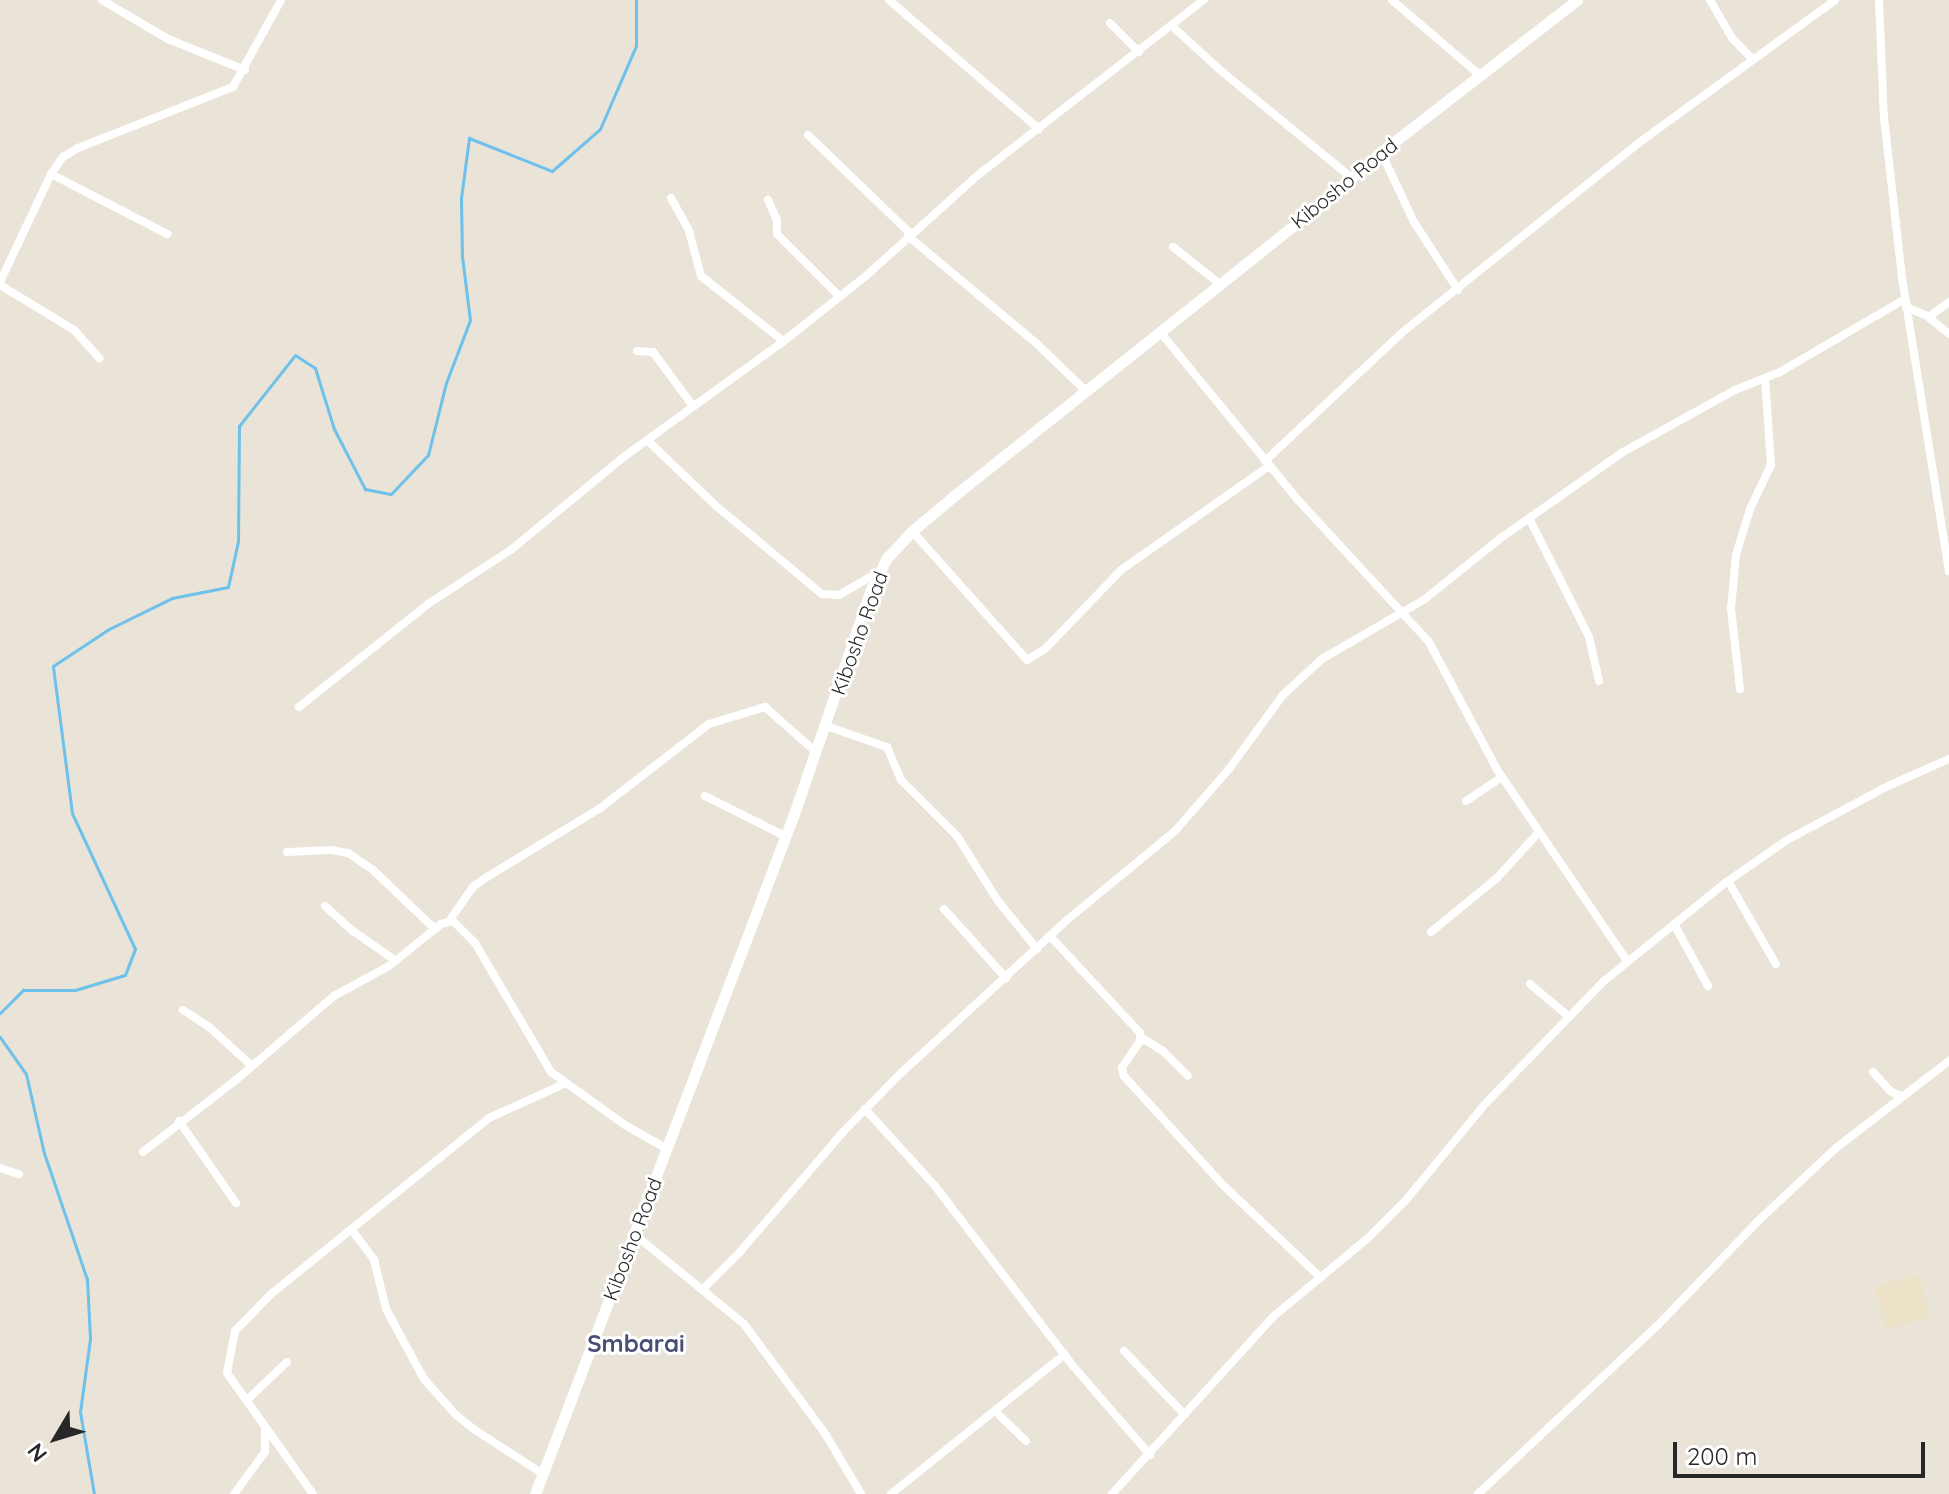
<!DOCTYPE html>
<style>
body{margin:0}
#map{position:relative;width:1949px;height:1494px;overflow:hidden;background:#e9e3d8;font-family:Quicksand,sans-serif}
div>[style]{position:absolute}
.education>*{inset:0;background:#ebe2c7}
.stream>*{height:3px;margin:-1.5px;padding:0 1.5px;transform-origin:1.5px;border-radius:1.5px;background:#6dc1ea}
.street>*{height:8px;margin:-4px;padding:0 4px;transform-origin:4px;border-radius:4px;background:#fff}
.secondary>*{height:11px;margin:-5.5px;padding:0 5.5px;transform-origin:5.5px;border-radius:5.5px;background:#fff}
span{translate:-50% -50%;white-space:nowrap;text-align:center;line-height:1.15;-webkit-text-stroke:6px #fff;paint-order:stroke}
.street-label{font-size:20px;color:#272727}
.quarter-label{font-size:24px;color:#494e75;font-weight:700}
.north{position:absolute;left:16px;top:1398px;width:80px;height:80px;-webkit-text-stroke:6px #fff;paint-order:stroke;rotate:232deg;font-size:22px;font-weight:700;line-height:32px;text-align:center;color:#272727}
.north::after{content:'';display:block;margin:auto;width:28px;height:36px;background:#272727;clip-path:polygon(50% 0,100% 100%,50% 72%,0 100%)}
.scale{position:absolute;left:1673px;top:1442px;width:252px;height:36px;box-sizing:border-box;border:4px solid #272727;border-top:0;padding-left:10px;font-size:24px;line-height:28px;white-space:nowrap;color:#272727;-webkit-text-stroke:6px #fff;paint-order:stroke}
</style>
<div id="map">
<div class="education">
<div style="clip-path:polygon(1919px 1275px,1930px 1317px,1886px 1329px,1874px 1286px)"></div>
</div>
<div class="stream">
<div style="left:0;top:1013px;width:33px;rotate:-45deg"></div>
<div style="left:23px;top:990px;width:52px"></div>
<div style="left:75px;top:990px;width:52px;rotate:-16.7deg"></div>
<div style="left:125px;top:975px;width:28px;rotate:-69deg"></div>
<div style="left:135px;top:949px;width:150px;rotate:-114.9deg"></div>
<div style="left:72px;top:813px;width:148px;rotate:-97.4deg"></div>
<div style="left:53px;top:666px;width:67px;rotate:-33.5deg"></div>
<div style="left:109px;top:629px;width:70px;rotate:-26.2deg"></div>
<div style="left:172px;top:598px;width:57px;rotate:-11.1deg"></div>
<div style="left:228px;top:587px;width:47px;rotate:-77.7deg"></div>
<div style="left:238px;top:541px;width:115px;rotate:-89.5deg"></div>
<div style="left:239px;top:426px;width:90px;rotate:-51.7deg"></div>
<div style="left:295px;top:355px;width:24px;rotate:33deg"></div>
<div style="left:315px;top:368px;width:64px;rotate:72.7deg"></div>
<div style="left:334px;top:429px;width:68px;rotate:62.7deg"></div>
<div style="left:365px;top:489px;width:26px;rotate:11deg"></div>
<div style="left:391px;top:494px;width:54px;rotate:-46.5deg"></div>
<div style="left:428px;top:455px;width:74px;rotate:-76deg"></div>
<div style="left:446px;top:383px;width:67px;rotate:-69.1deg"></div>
<div style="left:470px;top:320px;width:64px;rotate:-97.2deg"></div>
<div style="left:462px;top:257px;width:59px;rotate:-91deg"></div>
<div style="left:461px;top:198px;width:61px;rotate:-82.4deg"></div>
<div style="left:469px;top:138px;width:89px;rotate:21.7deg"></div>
<div style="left:552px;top:171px;width:64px;rotate:-41.2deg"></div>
<div style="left:600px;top:129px;width:90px;rotate:-66.6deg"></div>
<div style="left:636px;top:46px;width:46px;rotate:-90deg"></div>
<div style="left:0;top:1037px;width:45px;rotate:54.9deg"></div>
<div style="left:26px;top:1074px;width:81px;rotate:77.2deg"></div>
<div style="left:44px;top:1153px;width:133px;rotate:71.2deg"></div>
<div style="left:87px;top:1279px;width:60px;rotate:87.1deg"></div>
<div style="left:90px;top:1339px;width:74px;rotate:97.8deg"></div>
<div style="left:80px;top:1412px;width:83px;rotate:80.3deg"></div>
</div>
<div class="street">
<div style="left:102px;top:0;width:77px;rotate:30.6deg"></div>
<div style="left:168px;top:39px;width:83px;rotate:21.9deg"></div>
<div style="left:889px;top:0;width:198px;rotate:40.7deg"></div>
<div style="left:1392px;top:0;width:117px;rotate:40.5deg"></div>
<div style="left:1710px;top:0;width:44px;rotate:59.9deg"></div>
<div style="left:1732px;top:38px;width:29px;rotate:46deg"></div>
<div style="left:1879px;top:0;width:117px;rotate:87.6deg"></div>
<div style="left:1884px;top:117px;width:162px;rotate:83.6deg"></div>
<div style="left:1902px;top:278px;width:297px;rotate:80.9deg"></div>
<div style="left:1110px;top:23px;width:41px;rotate:45deg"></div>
<div style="left:1172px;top:26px;width:65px;rotate:42.5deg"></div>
<div style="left:1220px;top:70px;width:171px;rotate:39.3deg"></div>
<div style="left:808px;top:135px;width:143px;rotate:43.9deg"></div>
<div style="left:1381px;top:152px;width:77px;rotate:64.8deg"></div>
<div style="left:1414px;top:222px;width:81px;rotate:57.1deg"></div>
<div style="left:51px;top:174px;width:131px;rotate:27.3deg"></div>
<div style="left:671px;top:198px;width:38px;rotate:61deg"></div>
<div style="left:689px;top:231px;width:47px;rotate:75.1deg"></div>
<div style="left:701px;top:276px;width:105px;rotate:38.4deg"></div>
<div style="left:768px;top:200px;width:22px;rotate:66deg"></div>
<div style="left:777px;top:220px;width:14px;rotate:90deg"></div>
<div style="left:777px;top:234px;width:89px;rotate:45deg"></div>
<div style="left:908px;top:236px;width:168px;rotate:39.9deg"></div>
<div style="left:1037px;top:344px;width:68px;rotate:43.8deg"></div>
<div style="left:1173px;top:247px;width:60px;rotate:38.2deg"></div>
<div style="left:0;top:282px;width:119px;rotate:-64.7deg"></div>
<div style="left:51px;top:174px;width:21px;rotate:-55deg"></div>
<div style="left:63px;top:157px;width:17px;rotate:-31deg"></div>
<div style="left:78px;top:148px;width:167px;rotate:-21.5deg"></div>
<div style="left:233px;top:87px;width:99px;rotate:-61.1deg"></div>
<div style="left:0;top:285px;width:87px;rotate:31.3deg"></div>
<div style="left:74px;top:330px;width:38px;rotate:48deg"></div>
<div style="left:1906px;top:307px;width:23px;rotate:23deg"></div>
<div style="left:1927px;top:316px;width:28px;rotate:39deg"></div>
<div style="left:1929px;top:317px;width:25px;rotate:-37deg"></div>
<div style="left:1160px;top:332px;width:217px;rotate:50.6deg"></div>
<div style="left:1298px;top:500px;width:193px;rotate:47.3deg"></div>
<div style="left:1429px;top:642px;width:146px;rotate:61.9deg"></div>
<div style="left:1498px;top:771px;width:230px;rotate:55.8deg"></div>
<div style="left:637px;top:351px;width:16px;rotate:4deg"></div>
<div style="left:653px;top:352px;width:67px;rotate:53.5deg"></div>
<div style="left:647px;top:440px;width:94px;rotate:43.7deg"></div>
<div style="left:715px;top:505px;width:139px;rotate:39.8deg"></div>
<div style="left:822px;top:594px;width:17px;rotate:3deg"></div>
<div style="left:839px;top:595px;width:44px;rotate:-30.1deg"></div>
<div style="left:1265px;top:461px;width:190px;rotate:-43.1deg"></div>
<div style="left:1404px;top:331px;width:307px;rotate:-38.7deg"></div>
<div style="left:1644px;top:139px;width:236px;rotate:-36deg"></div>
<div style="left:1529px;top:518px;width:133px;rotate:63.2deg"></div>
<div style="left:1589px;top:637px;width:45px;rotate:77.2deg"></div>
<div style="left:912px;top:531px;width:173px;rotate:48.3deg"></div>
<div style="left:1027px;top:660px;width:22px;rotate:-32deg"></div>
<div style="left:1046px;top:648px;width:108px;rotate:-46.1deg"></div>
<div style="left:1121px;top:570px;width:181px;rotate:-35.1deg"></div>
<div style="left:1740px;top:689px;width:81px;rotate:-96.4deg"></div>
<div style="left:1731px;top:609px;width:54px;rotate:-84.7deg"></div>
<div style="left:1736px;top:555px;width:48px;rotate:-73.1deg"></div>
<div style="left:1750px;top:509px;width:49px;rotate:-64.5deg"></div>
<div style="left:1771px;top:465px;width:87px;rotate:-93.9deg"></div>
<div style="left:299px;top:707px;width:165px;rotate:-38.6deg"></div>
<div style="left:428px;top:604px;width:100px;rotate:-33.2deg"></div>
<div style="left:512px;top:549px;width:146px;rotate:-39.5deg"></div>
<div style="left:625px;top:456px;width:191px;rotate:-35.9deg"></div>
<div style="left:780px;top:344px;width:111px;rotate:-38.4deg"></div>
<div style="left:867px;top:275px;width:149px;rotate:-42deg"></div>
<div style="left:978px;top:175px;width:286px;rotate:-37.8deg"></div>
<div style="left:826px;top:726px;width:65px;rotate:19deg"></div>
<div style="left:887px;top:747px;width:36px;rotate:67deg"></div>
<div style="left:901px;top:780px;width:79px;rotate:45deg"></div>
<div style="left:957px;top:836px;width:77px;rotate:57.8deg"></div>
<div style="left:998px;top:901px;width:62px;rotate:50.9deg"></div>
<div style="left:705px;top:796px;width:89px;rotate:26.6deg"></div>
<div style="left:1466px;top:801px;width:43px;rotate:-33.7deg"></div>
<div style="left:287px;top:852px;width:45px;rotate:-2.5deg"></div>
<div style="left:332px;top:850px;width:16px;rotate:11deg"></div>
<div style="left:348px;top:853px;width:30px;rotate:34deg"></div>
<div style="left:373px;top:870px;width:86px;rotate:43.6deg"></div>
<div style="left:1728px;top:881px;width:96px;rotate:60deg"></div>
<div style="left:325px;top:906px;width:38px;rotate:42deg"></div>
<div style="left:353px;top:931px;width:52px;rotate:34.9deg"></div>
<div style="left:944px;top:909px;width:93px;rotate:48.1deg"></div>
<div style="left:449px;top:921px;width:42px;rotate:-54.8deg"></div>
<div style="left:473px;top:887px;width:17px;rotate:-36deg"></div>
<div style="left:487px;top:877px;width:131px;rotate:-31.3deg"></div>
<div style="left:599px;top:809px;width:139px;rotate:-37.7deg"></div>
<div style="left:709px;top:724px;width:59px;rotate:-16.9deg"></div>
<div style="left:765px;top:707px;width:68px;rotate:41.4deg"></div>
<div style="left:1674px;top:924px;width:71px;rotate:61.3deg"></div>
<div style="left:1431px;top:932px;width:85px;rotate:-39.3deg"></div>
<div style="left:1497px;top:878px;width:62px;rotate:-47.6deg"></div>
<div style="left:1050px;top:936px;width:132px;rotate:47.1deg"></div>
<div style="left:1140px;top:1033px;width:8px;rotate:90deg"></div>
<div style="left:1140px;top:1041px;width:32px;rotate:124deg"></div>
<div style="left:1122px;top:1068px;width:8px;rotate:76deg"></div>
<div style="left:1124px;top:1076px;width:147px;rotate:47.8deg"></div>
<div style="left:1223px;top:1185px;width:135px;rotate:43.5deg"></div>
<div style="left:1530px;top:984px;width:48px;rotate:40deg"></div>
<div style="left:183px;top:1010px;width:30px;rotate:33deg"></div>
<div style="left:208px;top:1026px;width:59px;rotate:42.3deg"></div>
<div style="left:1142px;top:1038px;width:25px;rotate:32deg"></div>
<div style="left:1163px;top:1051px;width:35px;rotate:45deg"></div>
<div style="left:1873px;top:1072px;width:25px;rotate:48deg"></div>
<div style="left:1890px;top:1091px;width:12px;rotate:24deg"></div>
<div style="left:865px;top:1109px;width:104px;rotate:47.7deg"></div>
<div style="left:935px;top:1186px;width:227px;rotate:52.5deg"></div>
<div style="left:1073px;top:1366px;width:118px;rotate:49.1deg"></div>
<div style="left:179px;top:1121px;width:100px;rotate:55.2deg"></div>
<div style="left:143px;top:1152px;width:119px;rotate:-37.8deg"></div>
<div style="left:237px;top:1079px;width:128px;rotate:-40.6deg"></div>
<div style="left:334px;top:996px;width:63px;rotate:-28.6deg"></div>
<div style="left:389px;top:966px;width:67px;rotate:-38.9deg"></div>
<div style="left:441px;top:924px;width:12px;rotate:-14deg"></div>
<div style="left:453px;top:921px;width:31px;rotate:45deg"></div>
<div style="left:475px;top:943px;width:150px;rotate:59.5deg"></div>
<div style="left:551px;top:1072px;width:91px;rotate:35.6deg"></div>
<div style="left:625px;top:1125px;width:48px;rotate:29.7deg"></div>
<div style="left:0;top:1168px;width:20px;rotate:18deg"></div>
<div style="left:351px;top:1229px;width:39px;rotate:53deg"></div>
<div style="left:374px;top:1260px;width:50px;rotate:76.2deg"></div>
<div style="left:386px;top:1309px;width:80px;rotate:61.5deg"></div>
<div style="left:424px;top:1379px;width:47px;rotate:48.5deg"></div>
<div style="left:455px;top:1414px;width:26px;rotate:39deg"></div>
<div style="left:475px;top:1430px;width:81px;rotate:32.9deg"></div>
<div style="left:634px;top:1234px;width:142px;rotate:39.3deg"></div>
<div style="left:744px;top:1324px;width:138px;rotate:53.5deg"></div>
<div style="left:826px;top:1435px;width:69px;rotate:59.3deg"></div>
<div style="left:704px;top:1288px;width:49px;rotate:-45deg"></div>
<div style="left:739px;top:1253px;width:160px;rotate:-49.3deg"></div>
<div style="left:843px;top:1132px;width:80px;rotate:-45.5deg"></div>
<div style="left:899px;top:1075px;width:229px;rotate:-42.7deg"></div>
<div style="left:1067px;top:920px;width:141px;rotate:-39.5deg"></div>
<div style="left:1176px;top:830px;width:81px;rotate:-49deg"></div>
<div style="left:1229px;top:769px;width:92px;rotate:-53.9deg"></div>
<div style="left:1283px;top:695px;width:53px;rotate:-42.7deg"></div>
<div style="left:1322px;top:659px;width:119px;rotate:-30.2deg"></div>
<div style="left:1425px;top:599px;width:97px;rotate:-38.8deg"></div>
<div style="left:1501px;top:538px;width:149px;rotate:-35.2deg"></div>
<div style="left:1623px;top:452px;width:128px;rotate:-29deg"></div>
<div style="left:1735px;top:390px;width:48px;rotate:-21.8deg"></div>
<div style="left:1780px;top:372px;width:145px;rotate:-30.3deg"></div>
<div style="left:1124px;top:1351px;width:88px;rotate:46.4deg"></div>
<div style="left:247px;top:1400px;width:55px;rotate:-43.5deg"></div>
<div style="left:995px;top:1411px;width:43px;rotate:44.1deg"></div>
<div style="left:234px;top:1494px;width:52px;rotate:-53.6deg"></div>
<div style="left:265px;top:1452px;width:25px;rotate:-90deg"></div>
<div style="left:313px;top:1494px;width:148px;rotate:-125.4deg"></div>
<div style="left:227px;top:1373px;width:43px;rotate:-79.2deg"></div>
<div style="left:235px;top:1331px;width:52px;rotate:-45.8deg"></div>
<div style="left:271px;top:1294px;width:280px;rotate:-38.9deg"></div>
<div style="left:489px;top:1118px;width:82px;rotate:-24.4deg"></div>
<div style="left:891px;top:1494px;width:223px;rotate:-38.8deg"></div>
<div style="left:1112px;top:1494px;width:241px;rotate:-47.7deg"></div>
<div style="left:1274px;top:1316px;width:122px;rotate:-39.7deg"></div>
<div style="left:1368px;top:1238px;width:54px;rotate:-45deg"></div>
<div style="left:1406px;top:1200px;width:126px;rotate:-50.5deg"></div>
<div style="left:1486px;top:1103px;width:170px;rotate:-46deg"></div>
<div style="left:1604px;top:981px;width:156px;rotate:-39deg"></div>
<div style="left:1725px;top:883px;width:75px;rotate:-34.7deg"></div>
<div style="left:1787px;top:840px;width:115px;rotate:-28.1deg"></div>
<div style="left:1888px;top:786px;width:67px;rotate:-23.9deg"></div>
<div style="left:1478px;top:1494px;width:247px;rotate:-43.2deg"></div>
<div style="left:1658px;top:1325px;width:144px;rotate:-46.1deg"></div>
<div style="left:1758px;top:1221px;width:107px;rotate:-43.1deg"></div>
<div style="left:1836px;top:1148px;width:143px;rotate:-37.6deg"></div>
</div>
<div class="secondary">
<div style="left:535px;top:1494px;width:728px;rotate:-69.15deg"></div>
<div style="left:794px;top:814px;width:238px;rotate:-71.1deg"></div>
<div style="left:871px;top:589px;width:35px;rotate:-63deg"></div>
<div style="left:887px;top:558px;width:37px;rotate:-47deg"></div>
<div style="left:912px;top:531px;width:56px;rotate:-39.9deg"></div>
<div style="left:955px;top:495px;width:488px;rotate:-38.5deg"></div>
<div style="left:1337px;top:191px;width:59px;rotate:-41.6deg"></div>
<div style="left:1381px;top:152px;width:248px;rotate:-37.8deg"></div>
</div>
<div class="street-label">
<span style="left:1344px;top:183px;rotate:-39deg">Kibosho Road</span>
<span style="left:859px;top:633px;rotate:-70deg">Kibosho Road</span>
<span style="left:632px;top:1239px;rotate:-69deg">Kibosho Road</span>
</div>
<div class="quarter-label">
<span style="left:636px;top:1344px">Smbarai</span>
</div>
<div class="north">N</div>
<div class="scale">200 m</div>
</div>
